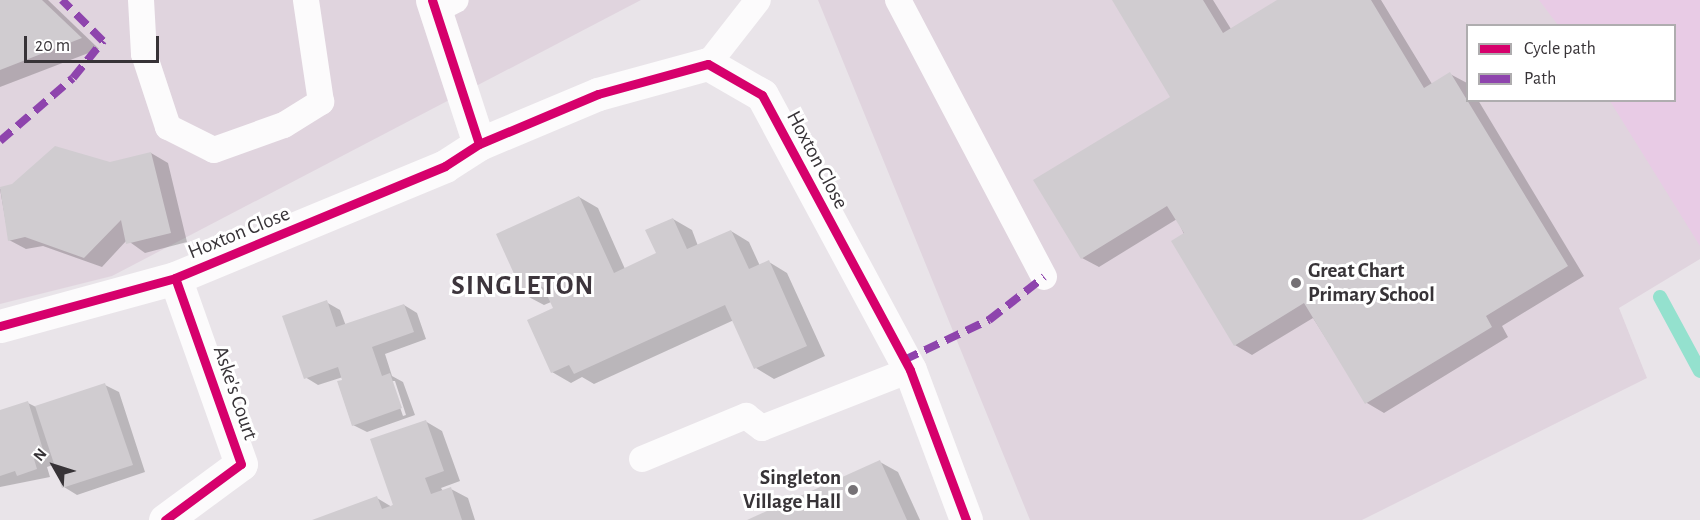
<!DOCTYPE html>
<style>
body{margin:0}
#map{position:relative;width:1700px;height:520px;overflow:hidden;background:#e9e4e9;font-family:"Alegreya Sans",sans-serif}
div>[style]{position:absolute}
.built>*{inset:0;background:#e0d4de}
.green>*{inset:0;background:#e8cbe5}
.shadow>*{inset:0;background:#0003}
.stream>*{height:14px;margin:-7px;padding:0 7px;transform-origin:7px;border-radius:7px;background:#94e1ce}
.building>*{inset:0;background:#d0ccd0}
.service>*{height:26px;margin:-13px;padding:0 13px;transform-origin:13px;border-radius:13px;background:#fcfbfc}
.minor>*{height:33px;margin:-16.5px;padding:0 16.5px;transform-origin:16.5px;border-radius:16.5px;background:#fcfbfc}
.quiet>*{height:8px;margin-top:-4px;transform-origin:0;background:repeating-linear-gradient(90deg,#8e44ad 0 15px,transparent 0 23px)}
.cycleway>*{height:9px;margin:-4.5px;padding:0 4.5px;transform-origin:4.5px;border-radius:4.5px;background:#d6006c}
.dots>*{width:16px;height:16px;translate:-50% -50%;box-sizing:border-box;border:3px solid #fff;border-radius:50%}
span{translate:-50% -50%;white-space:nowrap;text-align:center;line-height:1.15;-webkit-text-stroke:6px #fff;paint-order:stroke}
.street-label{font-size:21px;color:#373337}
.poi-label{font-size:21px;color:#373337;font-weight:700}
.left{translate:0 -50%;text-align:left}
.right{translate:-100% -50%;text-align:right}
.district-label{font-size:27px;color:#3d353c;font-weight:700;letter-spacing:1.5px}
.legend{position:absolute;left:1466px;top:24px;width:210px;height:78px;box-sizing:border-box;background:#fff;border:2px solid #afadaf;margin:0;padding:8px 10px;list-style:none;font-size:18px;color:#373337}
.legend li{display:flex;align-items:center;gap:12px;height:30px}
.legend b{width:30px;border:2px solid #afadaf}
.north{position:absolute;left:24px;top:436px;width:60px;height:60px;-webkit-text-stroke:4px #fff;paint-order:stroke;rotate:309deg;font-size:16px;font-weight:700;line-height:24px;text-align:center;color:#373337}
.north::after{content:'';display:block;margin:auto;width:21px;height:27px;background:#373337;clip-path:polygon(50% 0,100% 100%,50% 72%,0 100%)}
.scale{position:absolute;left:24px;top:36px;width:135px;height:27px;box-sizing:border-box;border:3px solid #373337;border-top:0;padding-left:8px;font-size:18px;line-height:21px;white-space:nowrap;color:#373337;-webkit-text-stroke:4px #fff;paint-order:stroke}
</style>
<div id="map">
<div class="built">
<div style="clip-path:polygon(0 0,641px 0,112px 276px,0 304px)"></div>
<div style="clip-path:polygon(evenodd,818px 0,1700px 0,1700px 259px,1619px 308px,1647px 378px,1362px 520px,1030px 520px,818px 0,1468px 26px,1674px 26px,1674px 100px,1468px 100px,1468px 26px)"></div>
</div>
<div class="green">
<div style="clip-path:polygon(1539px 0,1700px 0,1700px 246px,1610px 101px,1674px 100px,1674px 26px,1558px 25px)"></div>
</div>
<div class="shadow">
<div style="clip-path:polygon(0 0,48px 0,99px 49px,0 87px)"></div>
<div style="clip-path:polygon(1114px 0,1213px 0,1231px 29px,1280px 0,1381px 0,1432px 84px,1450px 74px,1467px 83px,1468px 100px,1478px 100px,1584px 276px,1502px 326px,1508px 337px,1384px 413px,1367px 403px,1313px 318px,1252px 355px,1235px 345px,1177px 219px,1099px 267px,1082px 258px,1172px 97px)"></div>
<div style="clip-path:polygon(151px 153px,168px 163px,187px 242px,145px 253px,127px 240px,102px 267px,43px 246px,26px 249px,9px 240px,0 189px)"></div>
<div style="clip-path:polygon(579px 197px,598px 208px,625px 269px,658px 254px,673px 219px,692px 230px,698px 246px,731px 231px,749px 242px,760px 266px,769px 262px,787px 273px,825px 356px,774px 379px,756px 368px,734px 320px,594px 384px,582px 377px,571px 383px,552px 372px,555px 309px,551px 302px,544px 305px,525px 295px)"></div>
<div style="clip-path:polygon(evenodd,326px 302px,340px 310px,346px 326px,404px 305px,417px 313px,426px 339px,385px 354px,392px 376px,403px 382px,415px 415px,367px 432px,353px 425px,343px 377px,318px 385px,305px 377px,326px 302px,391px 381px,395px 381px,406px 415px,403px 416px,391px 381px)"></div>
<div style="clip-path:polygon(105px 385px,119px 392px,145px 472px,77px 495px,64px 487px,56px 464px,47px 467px,50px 477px,0 487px,0 411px,28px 403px,36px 407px)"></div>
<div style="clip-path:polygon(425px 421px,442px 431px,460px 481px,441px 488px,443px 491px,451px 489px,468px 498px,475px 520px,315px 520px,377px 498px,392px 507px)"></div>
<div style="clip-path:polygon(880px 462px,898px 472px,920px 520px,750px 520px)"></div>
</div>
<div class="stream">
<div style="left:1660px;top:297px;width:84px;rotate:61.6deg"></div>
</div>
<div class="building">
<div style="clip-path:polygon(0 0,42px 0,82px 38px,0 70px)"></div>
<div style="clip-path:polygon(1112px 0,1203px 0,1223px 33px,1277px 0,1371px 0,1424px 88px,1450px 72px,1568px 266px,1486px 316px,1492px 327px,1365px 404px,1304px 303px,1234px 346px,1171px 241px,1184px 233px,1167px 206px,1081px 259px,1033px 180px,1170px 97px)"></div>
<div style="clip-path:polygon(55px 146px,110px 162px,151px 152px,171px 233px,126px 244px,121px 220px,84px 258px,25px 237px,8px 241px,0 187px,12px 184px)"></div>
<div style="clip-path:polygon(579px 196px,614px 273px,656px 253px,645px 230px,673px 218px,687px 249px,731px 230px,749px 269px,769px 260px,807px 346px,754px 369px,725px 305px,574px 374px,569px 365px,551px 373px,527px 320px,553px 308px,543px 287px,524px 296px,496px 234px)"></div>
<div style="clip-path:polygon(327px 300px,336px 327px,404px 304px,414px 332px,372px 347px,382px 376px,390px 373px,402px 408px,352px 426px,337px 381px,342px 380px,338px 367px,304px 379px,282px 316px)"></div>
<div style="clip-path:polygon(105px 383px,133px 465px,62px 488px,35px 406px)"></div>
<div style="clip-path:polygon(28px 401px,45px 456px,34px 459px,37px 469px,17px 476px,15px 471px,0 476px,0 410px)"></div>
<div style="clip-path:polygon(426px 420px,444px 471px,425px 478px,431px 494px,451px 487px,462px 520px,312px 520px,377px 496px,382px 509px,393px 505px,370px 439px)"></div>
<div style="clip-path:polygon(880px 460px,907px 520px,747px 520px)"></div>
</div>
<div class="service">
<div style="left:141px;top:0;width:54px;rotate:86.8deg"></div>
<div style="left:144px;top:54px;width:77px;rotate:71.8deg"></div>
<div style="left:168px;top:127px;width:51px;rotate:26.6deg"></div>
<div style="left:214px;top:150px;width:74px;rotate:-19.7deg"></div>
<div style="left:284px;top:125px;width:44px;rotate:-31.9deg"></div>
<div style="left:321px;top:102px;width:103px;rotate:-98.4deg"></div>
<div style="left:898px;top:0;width:313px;rotate:62.2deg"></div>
<div style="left:436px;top:10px;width:22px;rotate:-27deg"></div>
<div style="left:708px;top:64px;width:81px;rotate:-52deg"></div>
<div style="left:642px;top:459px;width:113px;rotate:-22.5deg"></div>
<div style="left:746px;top:416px;width:20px;rotate:37deg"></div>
<div style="left:762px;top:428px;width:159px;rotate:-21.4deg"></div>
</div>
<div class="minor">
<div style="left:432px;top:0;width:151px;rotate:71.9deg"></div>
<div style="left:0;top:326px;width:181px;rotate:-15.3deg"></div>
<div style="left:175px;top:278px;width:292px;rotate:-22.5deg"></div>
<div style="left:445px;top:166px;width:40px;rotate:-32.9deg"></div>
<div style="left:479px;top:144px;width:129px;rotate:-22.8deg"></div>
<div style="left:598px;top:94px;width:114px;rotate:-15.3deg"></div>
<div style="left:708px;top:64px;width:62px;rotate:29.9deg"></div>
<div style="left:762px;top:95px;width:312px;rotate:61.7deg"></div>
<div style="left:910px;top:370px;width:160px;rotate:69.5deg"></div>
<div style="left:165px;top:520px;width:94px;rotate:-36.4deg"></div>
<div style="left:241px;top:464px;width:197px;rotate:-109.5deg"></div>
</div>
<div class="quiet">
<div style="left:0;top:141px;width:96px;rotate:-40.8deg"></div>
<div style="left:73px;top:78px;width:48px;rotate:-51deg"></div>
<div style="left:103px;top:41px;width:58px;rotate:-135deg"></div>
<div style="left:904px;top:360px;width:94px;rotate:-25.2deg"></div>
<div style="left:989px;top:320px;width:70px;rotate:-38deg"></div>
</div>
<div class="cycleway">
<div style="left:432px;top:0;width:151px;rotate:71.9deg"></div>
<div style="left:0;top:326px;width:181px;rotate:-15.3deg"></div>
<div style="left:175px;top:278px;width:292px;rotate:-22.5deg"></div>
<div style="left:445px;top:166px;width:40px;rotate:-32.9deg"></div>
<div style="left:479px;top:144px;width:129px;rotate:-22.8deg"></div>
<div style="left:598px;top:94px;width:114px;rotate:-15.3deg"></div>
<div style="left:708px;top:64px;width:62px;rotate:29.9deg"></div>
<div style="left:762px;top:95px;width:312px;rotate:61.7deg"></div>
<div style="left:910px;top:370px;width:160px;rotate:69.5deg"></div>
<div style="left:165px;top:520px;width:94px;rotate:-36.4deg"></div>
<div style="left:241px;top:464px;width:197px;rotate:-109.5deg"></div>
</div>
<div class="dots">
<div style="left:1296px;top:283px;background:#757175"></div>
<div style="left:853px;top:490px;background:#757175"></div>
</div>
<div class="street-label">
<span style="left:817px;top:160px;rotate:62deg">Hoxton Close</span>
<span style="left:239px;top:233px;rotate:-22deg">Hoxton Close</span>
<span style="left:235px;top:393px;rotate:71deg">Aske's Court</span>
</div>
<div class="poi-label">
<span class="left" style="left:1308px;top:283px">Great Chart<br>Primary School</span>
<span class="right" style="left:841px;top:490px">Singleton<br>Village Hall</span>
</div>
<div class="district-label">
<span style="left:523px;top:286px">SINGLETON</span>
</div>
<ul class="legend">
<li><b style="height:8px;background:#d6006c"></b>Cycle path</li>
<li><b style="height:8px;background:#8e44ad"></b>Path</li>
</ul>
<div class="north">N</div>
<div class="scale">20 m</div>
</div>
